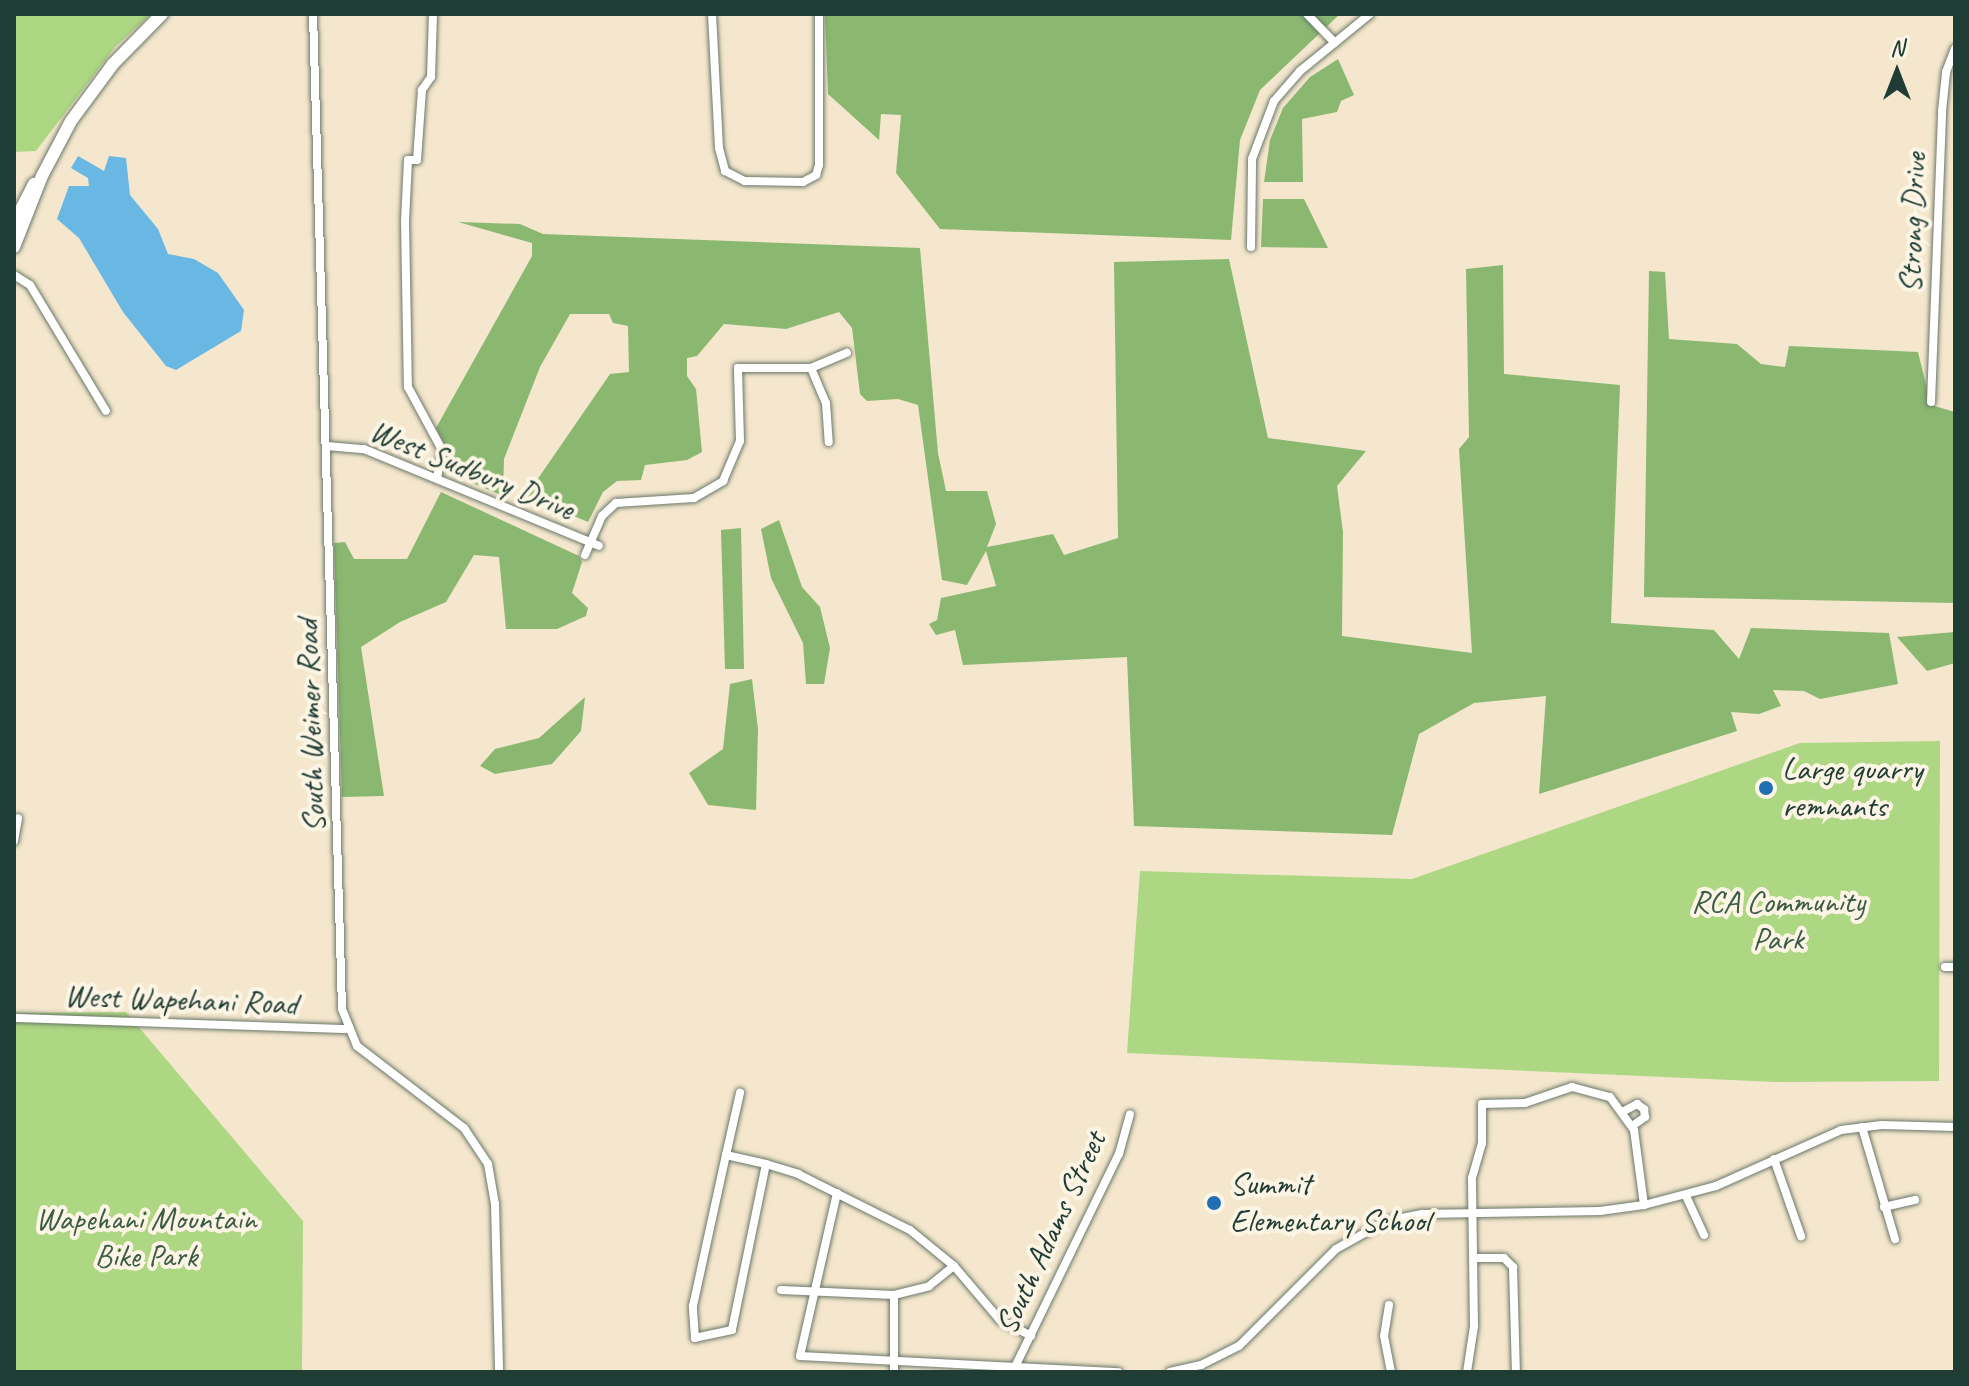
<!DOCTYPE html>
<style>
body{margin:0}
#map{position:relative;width:1969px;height:1386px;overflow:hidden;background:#f4e7cd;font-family:Caveat,sans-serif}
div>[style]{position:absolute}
.green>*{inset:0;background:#add782}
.forest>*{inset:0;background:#8ab870}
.water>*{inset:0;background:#68b8e3}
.roads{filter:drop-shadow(0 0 2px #6a786a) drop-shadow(0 0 2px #6a786a)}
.street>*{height:8px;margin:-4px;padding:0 4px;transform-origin:4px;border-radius:4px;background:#fff}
.primary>*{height:12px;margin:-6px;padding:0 6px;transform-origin:6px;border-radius:6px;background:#fff}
.dots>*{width:22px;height:22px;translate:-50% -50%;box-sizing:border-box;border:4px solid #fcf5e5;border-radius:50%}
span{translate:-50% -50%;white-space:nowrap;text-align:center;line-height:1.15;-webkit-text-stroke:8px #fcf5e5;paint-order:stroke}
.street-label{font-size:32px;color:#1f3d34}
.poi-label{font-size:32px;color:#1f3d34}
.left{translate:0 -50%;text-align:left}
.park-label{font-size:32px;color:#3b5c44}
.frame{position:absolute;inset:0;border:16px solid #1f3d34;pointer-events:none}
.north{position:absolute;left:1857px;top:32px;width:80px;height:80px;-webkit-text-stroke:6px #fcf5e5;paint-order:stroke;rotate:0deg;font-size:22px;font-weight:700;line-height:32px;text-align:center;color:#1f3d34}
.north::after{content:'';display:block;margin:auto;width:28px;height:36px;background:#1f3d34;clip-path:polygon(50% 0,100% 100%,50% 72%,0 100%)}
</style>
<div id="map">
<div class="green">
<div style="clip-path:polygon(14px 14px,151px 14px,115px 47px,36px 151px,14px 152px)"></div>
<div style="clip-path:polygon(1940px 741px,1939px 1081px,1776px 1082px,1127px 1053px,1140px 871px,1412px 879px,1800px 743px)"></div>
<div style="clip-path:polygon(126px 1012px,303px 1221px,302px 1372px,14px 1372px,14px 1013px)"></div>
</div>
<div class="forest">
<div style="clip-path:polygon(825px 14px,1340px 14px,1260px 90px,1240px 140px,1231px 240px,940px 229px,896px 173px,901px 115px,881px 114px,879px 140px,828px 94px)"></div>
<div style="clip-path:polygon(1338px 59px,1354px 95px,1341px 101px,1337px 112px,1302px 119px,1303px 182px,1264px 182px,1270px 140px,1283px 108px,1310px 77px)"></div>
<div style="clip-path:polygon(1263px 199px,1304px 199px,1328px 248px,1261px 247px)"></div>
<div style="clip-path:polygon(458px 222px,520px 224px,543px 234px,920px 248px,938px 453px,946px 491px,987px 491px,996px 524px,987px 547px,1053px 534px,1064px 555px,1118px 538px,1114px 262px,1229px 259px,1268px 438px,1366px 451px,1337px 486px,1343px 532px,1342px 636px,1472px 653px,1459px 449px,1469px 437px,1466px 269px,1503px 265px,1504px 374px,1620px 385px,1611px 623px,1714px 630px,1739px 659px,1751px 628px,1889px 633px,1898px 684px,1820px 699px,1804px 691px,1773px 690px,1781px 706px,1759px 714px,1731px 712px,1737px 731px,1539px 794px,1546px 696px,1474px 703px,1419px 734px,1392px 835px,1134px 826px,1127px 657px,963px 665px,955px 630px,936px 635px,929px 624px,937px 620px,941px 598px,996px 586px,986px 551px,967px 585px,942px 580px,918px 405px,898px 399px,867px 401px,860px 394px,852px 328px,839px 312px,786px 329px,724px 324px,697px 356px,687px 358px,687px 376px,696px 389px,702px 452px,687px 460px,645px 465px,641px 480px,617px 481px,603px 492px,588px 522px,526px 496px,610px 374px,629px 372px,628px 326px,613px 323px,609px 314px,570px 314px,540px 367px,504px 459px,503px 496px,445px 471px,446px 447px,436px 428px,532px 256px,532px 243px)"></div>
<div style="clip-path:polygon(1649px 271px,1665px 272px,1669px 339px,1737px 344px,1761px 364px,1785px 367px,1789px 346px,1918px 352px,1931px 405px,1955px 412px,1955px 603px,1644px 597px)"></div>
<div style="clip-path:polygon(441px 492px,579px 556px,582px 562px,572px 593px,588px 608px,586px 616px,557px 629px,506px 629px,499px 557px,474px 555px,446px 602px,400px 622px,361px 647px,384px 796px,342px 797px,334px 543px,345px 542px,354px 559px,407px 559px)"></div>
<div style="clip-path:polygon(779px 520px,802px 587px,820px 607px,830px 648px,824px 684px,806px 684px,803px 643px,771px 578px,761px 529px)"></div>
<div style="clip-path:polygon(741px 528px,744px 669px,725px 669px,721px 530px)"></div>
<div style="clip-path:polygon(1955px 632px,1955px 663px,1927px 671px,1897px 637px)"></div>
<div style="clip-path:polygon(752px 679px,758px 729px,756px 810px,708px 805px,689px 773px,723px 749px,730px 684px)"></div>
<div style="clip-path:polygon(585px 697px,581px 731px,552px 764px,495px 774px,480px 766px,495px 749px,539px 738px)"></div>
</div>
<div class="water">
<div style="clip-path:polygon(78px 156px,104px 171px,109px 156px,126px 158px,130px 195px,158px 229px,168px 254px,194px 259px,218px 273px,244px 310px,241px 331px,176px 370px,166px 366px,123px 312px,79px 238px,57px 219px,69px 186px,89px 186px,88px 178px,71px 168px)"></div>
</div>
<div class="roads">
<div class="street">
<div style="left:313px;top:14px;width:995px;rotate:88.33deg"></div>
<div style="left:342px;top:1009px;width:40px;rotate:68deg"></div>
<div style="left:357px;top:1046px;width:135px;rotate:37.5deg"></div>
<div style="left:464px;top:1128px;width:43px;rotate:56.3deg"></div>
<div style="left:488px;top:1164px;width:41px;rotate:80.1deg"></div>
<div style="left:495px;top:1204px;width:168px;rotate:88.6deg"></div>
<div style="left:433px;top:14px;width:63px;rotate:91.8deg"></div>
<div style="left:431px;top:77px;width:16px;rotate:125deg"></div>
<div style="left:422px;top:90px;width:70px;rotate:94.1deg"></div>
<div style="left:417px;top:160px;width:9px;rotate:180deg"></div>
<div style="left:408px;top:160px;width:61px;rotate:92.8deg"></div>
<div style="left:405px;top:221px;width:166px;rotate:89deg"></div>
<div style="left:408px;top:387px;width:72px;rotate:61.6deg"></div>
<div style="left:442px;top:450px;width:28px;rotate:100deg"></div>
<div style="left:712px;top:14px;width:134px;rotate:87deg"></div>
<div style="left:719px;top:148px;width:24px;rotate:75deg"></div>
<div style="left:725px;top:171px;width:22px;rotate:27deg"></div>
<div style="left:745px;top:181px;width:58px;rotate:1deg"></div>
<div style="left:803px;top:182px;width:15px;rotate:-28deg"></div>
<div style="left:816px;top:175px;width:10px;rotate:-73deg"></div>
<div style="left:819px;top:165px;width:151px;rotate:-90deg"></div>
<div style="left:1307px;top:14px;width:40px;rotate:46deg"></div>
<div style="left:1251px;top:247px;width:88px;rotate:-89.3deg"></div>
<div style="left:1252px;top:159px;width:62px;rotate:-69.2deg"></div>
<div style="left:1274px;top:101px;width:40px;rotate:-49deg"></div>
<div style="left:1300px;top:71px;width:90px;rotate:-39.2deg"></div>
<div style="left:14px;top:275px;width:19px;rotate:32deg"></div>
<div style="left:30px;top:285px;width:147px;rotate:58.9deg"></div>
<div style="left:811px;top:368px;width:38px;rotate:67deg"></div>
<div style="left:826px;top:403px;width:39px;rotate:86deg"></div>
<div style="left:1931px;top:402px;width:291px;rotate:-87.8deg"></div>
<div style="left:1942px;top:111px;width:39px;rotate:-84deg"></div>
<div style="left:1946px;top:72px;width:25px;rotate:-69deg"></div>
<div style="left:327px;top:446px;width:37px;rotate:5deg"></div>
<div style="left:364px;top:449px;width:254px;rotate:22.4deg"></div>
<div style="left:585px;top:555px;width:43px;rotate:-66.4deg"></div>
<div style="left:602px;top:516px;width:19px;rotate:-43deg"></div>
<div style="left:616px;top:503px;width:78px;rotate:-3.7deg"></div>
<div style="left:694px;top:498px;width:34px;rotate:-30deg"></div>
<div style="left:723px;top:481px;width:43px;rotate:-67deg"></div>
<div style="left:740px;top:441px;width:73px;rotate:-91.6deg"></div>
<div style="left:738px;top:368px;width:73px"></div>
<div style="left:811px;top:368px;width:39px;rotate:-23deg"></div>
<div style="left:14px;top:841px;width:23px;rotate:-80deg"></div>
<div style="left:1945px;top:967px;width:10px"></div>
<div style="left:14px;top:1018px;width:332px;rotate:1.9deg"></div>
<div style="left:1624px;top:1111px;width:15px;rotate:-28deg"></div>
<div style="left:1637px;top:1104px;width:9px;rotate:36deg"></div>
<div style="left:1644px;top:1109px;width:8px;rotate:83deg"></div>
<div style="left:1645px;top:1117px;width:16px;rotate:145deg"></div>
<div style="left:1862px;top:1127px;width:117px;rotate:73.6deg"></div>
<div style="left:726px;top:1155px;width:64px;rotate:-77.3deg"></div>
<div style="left:1774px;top:1159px;width:82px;rotate:70.7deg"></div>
<div style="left:766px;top:1164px;width:169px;rotate:101.6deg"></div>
<div style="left:732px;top:1330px;width:38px;rotate:168deg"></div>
<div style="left:695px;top:1338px;width:32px;rotate:-94deg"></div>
<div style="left:693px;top:1306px;width:155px;rotate:-77.7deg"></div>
<div style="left:726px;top:1155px;width:41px;rotate:12.7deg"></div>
<div style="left:766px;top:1164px;width:34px;rotate:17deg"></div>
<div style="left:798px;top:1174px;width:125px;rotate:26.6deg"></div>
<div style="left:910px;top:1230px;width:57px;rotate:39.3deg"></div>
<div style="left:954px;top:1266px;width:71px;rotate:49.6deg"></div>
<div style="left:1000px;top:1320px;width:35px;rotate:27deg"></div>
<div style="left:837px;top:1193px;width:167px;rotate:102.8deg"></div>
<div style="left:800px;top:1356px;width:319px;rotate:2.9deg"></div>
<div style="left:1686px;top:1196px;width:43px;rotate:65.2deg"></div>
<div style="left:1884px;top:1207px;width:32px;rotate:-13deg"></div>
<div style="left:1474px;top:1258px;width:30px"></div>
<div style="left:1504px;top:1258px;width:13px;rotate:45deg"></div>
<div style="left:1513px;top:1267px;width:105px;rotate:88.4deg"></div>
<div style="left:781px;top:1290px;width:113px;rotate:2.5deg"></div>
<div style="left:894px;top:1295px;width:36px;rotate:-14deg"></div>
<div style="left:929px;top:1286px;width:32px;rotate:-39deg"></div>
<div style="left:1389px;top:1305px;width:31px;rotate:99deg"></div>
<div style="left:1384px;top:1336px;width:37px;rotate:79deg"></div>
<div style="left:1013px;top:1371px;width:242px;rotate:-64deg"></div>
<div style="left:1119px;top:1154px;width:41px;rotate:-74.6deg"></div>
<div style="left:894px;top:1372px;width:77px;rotate:-90deg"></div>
<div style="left:1170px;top:1372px;width:32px;rotate:-13deg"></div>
<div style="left:1201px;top:1365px;width:42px;rotate:-26.6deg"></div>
<div style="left:1239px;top:1346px;width:137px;rotate:-45deg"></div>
<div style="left:1336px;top:1249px;width:57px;rotate:-29.2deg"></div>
<div style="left:1386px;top:1221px;width:38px;rotate:-11deg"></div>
<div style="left:1423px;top:1214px;width:177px;rotate:-1deg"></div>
<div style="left:1600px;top:1211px;width:44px;rotate:-7.8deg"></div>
<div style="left:1644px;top:1205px;width:74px;rotate:-14.8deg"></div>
<div style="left:1716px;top:1186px;width:137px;rotate:-24.1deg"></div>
<div style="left:1841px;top:1130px;width:41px;rotate:-7deg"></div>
<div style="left:1882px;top:1125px;width:73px;rotate:1.6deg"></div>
<div style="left:1467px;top:1372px;width:47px;rotate:-81.3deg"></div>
<div style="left:1474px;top:1326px;width:148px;rotate:-90.8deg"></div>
<div style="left:1472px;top:1178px;width:36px;rotate:-74deg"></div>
<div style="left:1482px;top:1143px;width:39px;rotate:-90deg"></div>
<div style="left:1482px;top:1104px;width:43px;rotate:-1.3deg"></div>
<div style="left:1525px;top:1103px;width:50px;rotate:-18.8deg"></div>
<div style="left:1572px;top:1087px;width:39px;rotate:15deg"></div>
<div style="left:1610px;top:1097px;width:41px;rotate:54deg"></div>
<div style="left:1634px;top:1130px;width:76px;rotate:82.4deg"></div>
</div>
<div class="primary">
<div style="left:14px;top:223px;width:44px;rotate:-62.9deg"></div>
<div style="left:14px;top:247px;width:76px;rotate:-68.5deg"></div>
<div style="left:42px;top:176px;width:62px;rotate:-62.2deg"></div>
<div style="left:71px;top:121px;width:71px;rotate:-53.6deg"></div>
<div style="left:113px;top:64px;width:70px;rotate:-45.6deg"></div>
</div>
</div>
<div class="dots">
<div style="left:1766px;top:788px;background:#1f6fb2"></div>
<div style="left:1214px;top:1203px;background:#1f6fb2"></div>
</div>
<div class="street-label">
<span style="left:1913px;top:223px;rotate:-88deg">Strong Drive</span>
<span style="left:472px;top:470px;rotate:22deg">West Sudbury Drive</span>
<span style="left:311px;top:726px;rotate:-92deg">South Weimer Road</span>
<span style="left:181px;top:1000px;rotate:2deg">West Wapehani Road</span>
<span style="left:1051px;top:1233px;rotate:-65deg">South Adams Street</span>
</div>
<div class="poi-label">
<span class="left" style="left:1782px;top:788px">Large quarry<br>remnants</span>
<span class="left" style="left:1230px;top:1203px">Summit<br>Elementary School</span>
</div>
<div class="park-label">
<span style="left:1778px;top:921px">RCA Community<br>Park</span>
<span style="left:146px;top:1238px">Wapehani Mountain<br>Bike Park</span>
</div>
<div class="frame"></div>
<div class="north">N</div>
</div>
